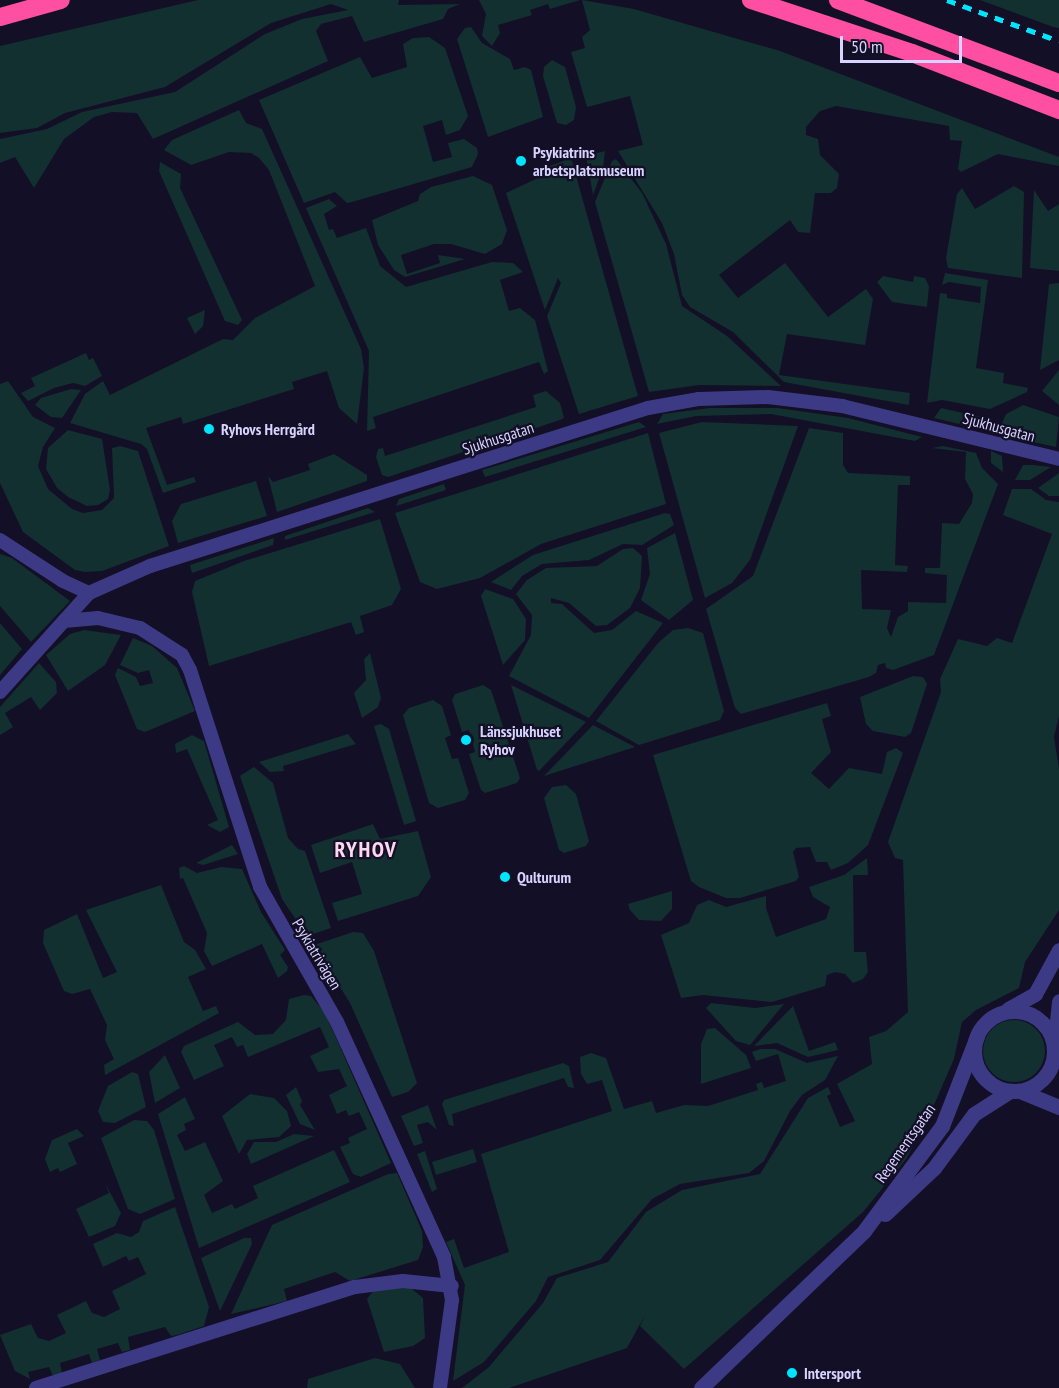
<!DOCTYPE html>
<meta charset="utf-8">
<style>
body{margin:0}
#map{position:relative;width:1059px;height:1388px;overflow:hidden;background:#130f26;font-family:"PT Sans Narrow",sans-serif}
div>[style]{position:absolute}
.green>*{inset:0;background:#12302f}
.round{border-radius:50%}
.minor>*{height:14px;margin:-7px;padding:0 7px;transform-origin:7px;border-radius:7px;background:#3d3a85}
.tertiary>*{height:15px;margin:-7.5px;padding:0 7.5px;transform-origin:7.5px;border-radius:7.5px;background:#3d3a85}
.tertiary>.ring{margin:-7.5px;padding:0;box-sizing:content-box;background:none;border:15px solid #3d3a85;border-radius:50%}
.motorway>*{height:18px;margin:-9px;padding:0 9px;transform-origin:9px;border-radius:9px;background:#ff4fa3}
.rail>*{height:4.5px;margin-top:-2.25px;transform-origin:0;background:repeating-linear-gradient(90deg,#00e5ff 0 9px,transparent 0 17px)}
.dots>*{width:16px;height:16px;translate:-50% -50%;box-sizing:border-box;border:3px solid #130f26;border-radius:50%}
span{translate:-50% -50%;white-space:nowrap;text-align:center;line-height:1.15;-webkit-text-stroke:4.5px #130f26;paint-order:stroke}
.poi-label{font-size:16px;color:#d9d4ff;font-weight:700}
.left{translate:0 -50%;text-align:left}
.street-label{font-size:16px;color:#d9d4ff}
.district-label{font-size:22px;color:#ffd6f0;font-weight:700;letter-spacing:1.5px}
.scale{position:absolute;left:840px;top:36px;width:122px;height:27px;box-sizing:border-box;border:3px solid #d9d4ff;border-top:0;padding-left:8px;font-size:18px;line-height:21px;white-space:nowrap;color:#d9d4ff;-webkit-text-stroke:4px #130f26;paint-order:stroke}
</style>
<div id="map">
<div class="green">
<div style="clip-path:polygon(198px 0,399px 0,398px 5px,460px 4px,448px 9px,443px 19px,364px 42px,352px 16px,321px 24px,316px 31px,328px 61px,153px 139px,137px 113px,112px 112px,94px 117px,64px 139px,34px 188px,15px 157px,0 163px,0 139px,47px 129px,82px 112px,175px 92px,265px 34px,302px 19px,348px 10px,331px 4px,271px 23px,165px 87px,65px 113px,37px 128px,0 133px,0 46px)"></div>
<div style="clip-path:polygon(479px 0,580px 0,550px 9px,548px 4px,530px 10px,532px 15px,498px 25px,500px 33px,492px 46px,482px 36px,486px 14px)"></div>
<div style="clip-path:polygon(582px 0,634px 9px,780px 51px,1059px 157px,1059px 166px,998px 154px,961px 172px,958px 169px,962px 141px,950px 140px,949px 126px,836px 106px,820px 111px,806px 127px,806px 135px,818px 139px,820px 155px,839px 174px,837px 188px,831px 193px,815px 193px,810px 233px,798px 232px,790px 220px,719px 275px,738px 298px,785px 263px,828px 317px,866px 289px,873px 299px,865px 345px,787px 334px,779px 375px,910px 393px,909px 405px,784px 382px,733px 332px,690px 307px,682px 295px,674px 254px,662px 223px,618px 151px,643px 145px,630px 96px,587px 107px,571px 52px,585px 48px,582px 37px,590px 30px)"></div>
<div style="clip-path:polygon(980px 0,1059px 0,1059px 28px,1053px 27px)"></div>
<div style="clip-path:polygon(471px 27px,482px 43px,510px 59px,514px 70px,525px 67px,531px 70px,543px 117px,488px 137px,457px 39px,465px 28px)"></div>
<div style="clip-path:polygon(429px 37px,445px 48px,468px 116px,460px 130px,446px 135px,442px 120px,423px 126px,433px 162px,452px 157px,448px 143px,464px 139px,477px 148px,478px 154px,472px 167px,352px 202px,347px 203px,335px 192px,304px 203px,259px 100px,360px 57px,372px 78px,407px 67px,403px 44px,413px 38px)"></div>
<div style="clip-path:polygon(552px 60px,565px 67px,576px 107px,574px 120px,566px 125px,557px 123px,543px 76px,544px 67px)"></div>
<div style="clip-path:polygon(239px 110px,246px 123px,262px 129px,361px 349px,364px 368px,357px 424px,339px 408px,327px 371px,292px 382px,294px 389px,183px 424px,181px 417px,146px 428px,167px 485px,194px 477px,196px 482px,163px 493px,147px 449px,141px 444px,70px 423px,85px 394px,103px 381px,110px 395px,223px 339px,233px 340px,255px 318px,315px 286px,269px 170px,259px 158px,251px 153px,229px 152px,191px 165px,164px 150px,172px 140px)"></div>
<div style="clip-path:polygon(605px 151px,603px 168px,593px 195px,586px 156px)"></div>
<div style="clip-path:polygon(571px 158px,638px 396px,579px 414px,547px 316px,561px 283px,558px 278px,545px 310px,506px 193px,538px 178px,550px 166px)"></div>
<div style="clip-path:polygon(616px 159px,642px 193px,666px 244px,682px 306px,727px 336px,781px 386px,699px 385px,649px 392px,595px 202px,612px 161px)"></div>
<div style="clip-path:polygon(160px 162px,181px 174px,180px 188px,242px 320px,238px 325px,225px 321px,159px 171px)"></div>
<div style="clip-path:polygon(473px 176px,492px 185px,507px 230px,502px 244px,485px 254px,451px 244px,434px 244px,401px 255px,407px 274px,440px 263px,438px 255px,465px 259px,405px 277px,394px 270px,378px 245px,372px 220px,418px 201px,420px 194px,431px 187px)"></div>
<div style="clip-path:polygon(1014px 186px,1024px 192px,1022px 278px,948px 268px,946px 258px,957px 194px,962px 188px,975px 209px)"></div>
<div style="clip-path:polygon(1034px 190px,1048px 211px,1059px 204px,1059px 271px,1030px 268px)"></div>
<div style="clip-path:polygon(329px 199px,337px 206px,324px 214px,329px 230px,333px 229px,337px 238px,366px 228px,380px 266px,406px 287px,492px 262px,513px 263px,523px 272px,500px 280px,509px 311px,520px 308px,535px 320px,548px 371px,544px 374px,539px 362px,373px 417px,376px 428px,367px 431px,369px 351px,306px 208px)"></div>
<div style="clip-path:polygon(945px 273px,988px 280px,976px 368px,1004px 373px,1003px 383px,1028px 388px,1027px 392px,990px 409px,942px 400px,927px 403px,940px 293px,947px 294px,947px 298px,980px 303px,981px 287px,949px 282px,942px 285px)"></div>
<div style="clip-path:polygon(883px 276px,913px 282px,914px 276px,925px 278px,929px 286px,927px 307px,892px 302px,877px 282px)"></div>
<div style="clip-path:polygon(1059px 283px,1059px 360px,1040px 370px,1049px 284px)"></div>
<div style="clip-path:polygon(205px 310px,203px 326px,195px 334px,187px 318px)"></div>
<div style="clip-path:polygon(86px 353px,89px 360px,93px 358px,102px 376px,85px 386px,73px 383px,54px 388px,28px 401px,21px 393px,35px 386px,31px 378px)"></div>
<div style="clip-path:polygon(1059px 370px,1059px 405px,1042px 391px)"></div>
<div style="clip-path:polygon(8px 381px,33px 417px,55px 428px,43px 447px,38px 466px,48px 489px,72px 509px,83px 513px,102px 510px,114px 498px,112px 448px,120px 446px,138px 451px,169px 546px,102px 571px,85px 572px,75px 570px,23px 532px,0 483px,0 384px)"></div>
<div style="clip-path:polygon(71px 389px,81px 390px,62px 418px,51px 417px,35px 405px,41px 398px)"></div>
<div style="clip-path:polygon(546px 391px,560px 403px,564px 418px,560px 420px,388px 477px,382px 475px,376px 457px,378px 449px,383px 448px,385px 456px,536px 407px,533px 395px)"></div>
<div style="clip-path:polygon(1023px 405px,1059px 417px,1056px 447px,997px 434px,1006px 414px)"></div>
<div style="clip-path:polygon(710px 408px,778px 408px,848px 418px,922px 437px,915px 441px,771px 414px,696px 416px,657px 424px,663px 414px)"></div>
<div style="clip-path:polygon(941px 408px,985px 418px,985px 430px,934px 418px)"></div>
<div style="clip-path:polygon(639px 422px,646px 427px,485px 477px,482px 470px)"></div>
<div style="clip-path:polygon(702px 422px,798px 426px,750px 560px,732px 583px,705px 598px,659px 433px)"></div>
<div style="clip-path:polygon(809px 428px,843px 433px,843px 465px,848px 473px,910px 476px,910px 485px,898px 485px,895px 565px,908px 566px,907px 572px,861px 570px,862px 609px,891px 610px,887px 628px,891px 637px,898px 617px,908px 611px,908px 602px,946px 603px,947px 575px,925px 573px,925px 568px,940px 568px,942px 523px,959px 524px,972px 503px,973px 494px,965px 479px,966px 452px,932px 448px,943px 446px,976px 453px,982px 468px,998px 484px,934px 655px,893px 670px,886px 668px,885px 663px,878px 665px,876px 673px,869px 677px,741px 714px,735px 708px,706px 609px,753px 576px)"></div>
<div style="clip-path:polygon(68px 430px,102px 439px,110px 490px,108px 499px,98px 505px,87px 506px,68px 497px,57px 488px,46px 469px,48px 448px)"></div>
<div style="clip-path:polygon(648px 433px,666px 504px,541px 544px,480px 578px,437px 589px,420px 582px,395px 513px)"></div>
<div style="clip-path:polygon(991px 451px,1002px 456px,1003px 472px,991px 463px)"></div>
<div style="clip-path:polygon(334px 454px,367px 475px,367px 481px,277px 512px,268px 476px,273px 482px,310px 470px,308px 464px)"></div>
<div style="clip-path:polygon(1023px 465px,1033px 465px,1051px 467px,1030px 480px,1015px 480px)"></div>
<div style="clip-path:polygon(1059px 473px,1059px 496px,1049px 496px,1038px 488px)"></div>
<div style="clip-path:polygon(256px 481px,267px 516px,178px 543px,172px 521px,181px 504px)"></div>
<div style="clip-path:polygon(444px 484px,446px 490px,396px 506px,399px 499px)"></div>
<div style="clip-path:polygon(1012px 489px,1031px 489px,1046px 500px,1059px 502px,1059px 716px,1054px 737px,1059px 769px,1059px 910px,1025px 962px,1019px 988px,976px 1010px,962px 1022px,954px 1059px,930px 1114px,906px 1159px,863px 1212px,684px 1369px,640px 1326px,645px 1315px,627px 1348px,509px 1388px,462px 1388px,489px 1367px,543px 1303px,557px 1278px,608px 1262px,646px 1212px,682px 1190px,760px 1174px,808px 1098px,828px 1087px,831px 1094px,827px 1096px,840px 1127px,855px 1121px,837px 1084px,872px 1064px,869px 1037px,886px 1031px,908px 1012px,903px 860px,895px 858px,888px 842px,941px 692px,940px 679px,958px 639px,987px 646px,997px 638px,1012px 643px,1052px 534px,1003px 515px)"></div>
<div style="clip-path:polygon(368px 508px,375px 512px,285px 540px,285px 536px)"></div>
<div style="clip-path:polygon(665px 513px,670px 514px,674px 525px,642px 545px,623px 544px,589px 560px,542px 564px,522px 576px,511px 590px,491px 582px,533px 555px)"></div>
<div style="clip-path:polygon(380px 519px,401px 589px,392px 605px,360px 616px,364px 632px,356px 635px,351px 622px,209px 666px,192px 592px,195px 581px,244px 561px)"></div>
<div style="clip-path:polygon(675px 533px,693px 600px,669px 620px,641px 600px,650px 574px,647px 548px)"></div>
<div style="clip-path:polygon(274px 538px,273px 545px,192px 573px,190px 565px)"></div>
<div style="clip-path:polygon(633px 548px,642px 556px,640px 588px,630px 608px,607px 625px,596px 626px,569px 603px,551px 598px,551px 603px,562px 604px,594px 633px,612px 630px,636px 611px,663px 623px,589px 718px,509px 676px,531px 635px,532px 615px,516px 594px,527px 580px,546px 568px,597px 566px,623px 549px)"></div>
<div style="clip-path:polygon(0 554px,12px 558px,70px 601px,31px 642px,0 606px)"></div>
<div style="clip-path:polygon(485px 589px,513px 599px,526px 619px,525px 640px,503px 665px,481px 596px)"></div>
<div style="clip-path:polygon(0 623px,22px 649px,0 675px)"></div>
<div style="clip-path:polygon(688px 628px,703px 633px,724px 711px,720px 720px,639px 745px,596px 721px,658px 643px,673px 630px)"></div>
<div style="clip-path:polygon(84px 630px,121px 635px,105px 665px,68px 691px,46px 655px,70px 634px)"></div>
<div style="clip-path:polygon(133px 638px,152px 646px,177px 668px,195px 711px,145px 732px,137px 729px,115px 675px,118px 668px,136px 677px,140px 686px,153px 683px,149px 670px,138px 673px,120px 665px)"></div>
<div style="clip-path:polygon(370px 653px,381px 698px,378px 707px,362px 718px,354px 693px,366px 680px,364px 659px)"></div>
<div style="clip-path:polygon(39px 663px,56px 682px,57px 693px,40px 710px,31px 697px,5px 713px,13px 727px,0 735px,0 707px)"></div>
<div style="clip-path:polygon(913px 676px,923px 677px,927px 684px,911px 733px,905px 737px,873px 731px,866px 724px,860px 697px)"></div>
<div style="clip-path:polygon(483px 685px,491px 690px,520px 778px,517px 783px,485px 793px,481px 790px,469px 754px,475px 752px,469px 730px,462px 732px,452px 700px,455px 694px)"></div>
<div style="clip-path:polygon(511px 685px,586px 722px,539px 771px,537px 770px)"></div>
<div style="clip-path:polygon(433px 700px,442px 706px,451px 735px,445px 738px,452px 759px,458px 758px,469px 793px,465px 800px,438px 808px,429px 803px,403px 715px,409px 708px)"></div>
<div style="clip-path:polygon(827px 703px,831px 716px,822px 719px,831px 752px,811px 773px,829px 789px,849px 768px,882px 774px,887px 752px,896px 748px,903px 753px,868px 845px,848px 863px,831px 870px,827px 862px,816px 862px,810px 847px,796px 848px,793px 852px,799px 877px,796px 881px,740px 898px,726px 898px,699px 887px,691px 881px,653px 755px)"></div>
<div style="clip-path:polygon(381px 724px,389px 729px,416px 821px,404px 825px,374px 726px)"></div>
<div style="clip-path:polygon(593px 725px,635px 747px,544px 776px)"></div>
<div style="clip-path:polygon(348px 734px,356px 744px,283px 766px,284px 771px,270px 772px,259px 762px)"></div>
<div style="clip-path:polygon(192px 735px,204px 741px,229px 827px,220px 832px,207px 825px,218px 820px,187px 749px,176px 753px,175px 744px)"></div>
<div style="clip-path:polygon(254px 767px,273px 783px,288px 838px,298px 849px,305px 851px,331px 928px,307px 936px,282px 899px,240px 776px)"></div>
<div style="clip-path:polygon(566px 785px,576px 794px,589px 841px,586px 846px,564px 853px,559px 850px,544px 798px,552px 787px)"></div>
<div style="clip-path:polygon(373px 824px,380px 839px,418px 831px,431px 877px,418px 896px,338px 921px,332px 903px,362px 894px,352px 862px,320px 873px,311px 845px)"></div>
<div style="clip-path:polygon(232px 845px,238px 854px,203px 865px,196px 863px)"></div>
<div style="clip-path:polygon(867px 858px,868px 875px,853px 875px,854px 952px,866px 952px,868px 972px,863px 979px,853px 983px,845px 974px,835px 972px,827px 975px,825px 986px,772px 1002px,703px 995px,681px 998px,661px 935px,689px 923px,697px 905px,709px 900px,726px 907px,766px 896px,766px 908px,776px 937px,826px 919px,830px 907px,813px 897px,809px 887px,844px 875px)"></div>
<div style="clip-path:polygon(184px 866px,197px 873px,221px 867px,242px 869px,261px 912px,285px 950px,280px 955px,288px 967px,287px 971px,278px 978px,262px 944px,212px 966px,204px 951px,207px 933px,183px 878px,180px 879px,179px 868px)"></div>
<div style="clip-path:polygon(161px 885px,184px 942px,195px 950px,206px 969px,188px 977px,203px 1011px,216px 1006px,219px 1013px,105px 1075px,104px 1065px,114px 1059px,105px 1040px,107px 1025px,90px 989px,72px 994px,64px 991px,43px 943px,44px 930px,77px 914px,103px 978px,117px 972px,86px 910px)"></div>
<div style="clip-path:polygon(672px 891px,672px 909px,661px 921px,639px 920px,630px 910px,628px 904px)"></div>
<div style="clip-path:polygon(353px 932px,363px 933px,374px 951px,417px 1083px,408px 1092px,392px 1097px,350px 1003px,314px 945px)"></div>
<div style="clip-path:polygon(304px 995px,311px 996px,325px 1013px,391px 1163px,361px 1177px,353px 1174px,340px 1147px,350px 1143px,348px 1138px,367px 1129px,359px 1112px,349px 1116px,346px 1110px,337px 1114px,329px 1095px,347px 1086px,339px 1069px,318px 1072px,310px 1056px,329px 1047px,320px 1027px,248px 1057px,243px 1045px,237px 1047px,232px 1037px,214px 1045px,224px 1066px,194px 1080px,181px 1052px,184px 1046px,238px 1022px,255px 1035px,273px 1034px,286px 1020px,289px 999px)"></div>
<div style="clip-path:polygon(711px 1003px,755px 1008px,784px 1004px,750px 1045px,736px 1041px,706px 1008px)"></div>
<div style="clip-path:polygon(793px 1006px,809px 1051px,835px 1042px,838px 1050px,808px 1057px,777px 1043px,754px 1046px)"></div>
<div class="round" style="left:983px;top:1020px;width:62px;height:62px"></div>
<div style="clip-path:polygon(715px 1028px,746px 1055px,751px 1068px,701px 1084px,701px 1044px,707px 1029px)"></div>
<div style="clip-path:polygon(760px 1049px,775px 1049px,807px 1063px,838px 1056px,825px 1080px,802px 1095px,790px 1111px,764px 1161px,749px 1173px,680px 1184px,652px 1199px,600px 1260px,548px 1277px,536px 1301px,484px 1362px,453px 1381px,465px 1285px,446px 1242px,454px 1239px,464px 1268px,509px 1252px,481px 1154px,612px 1111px,602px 1080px,587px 1084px,581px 1074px,580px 1057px,591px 1053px,606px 1058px,624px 1109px,652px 1101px,656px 1113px,684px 1105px,708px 1106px,758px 1090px,756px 1084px,762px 1082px,764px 1088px,786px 1081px,778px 1054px,756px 1061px,752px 1052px)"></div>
<div style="clip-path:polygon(165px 1055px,180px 1088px,155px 1103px,149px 1072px)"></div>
<div style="clip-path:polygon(563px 1063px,569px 1066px,574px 1088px,568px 1087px,564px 1078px,452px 1114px,454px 1126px,449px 1125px,442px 1104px,444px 1100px)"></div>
<div style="clip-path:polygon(132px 1072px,138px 1074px,146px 1107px,115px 1123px,103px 1122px,98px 1111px,108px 1086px)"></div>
<div style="clip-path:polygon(296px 1087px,302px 1101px,300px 1105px,315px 1130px,300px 1124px,286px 1095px)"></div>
<div style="clip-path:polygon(250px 1094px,274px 1098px,287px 1111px,291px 1126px,279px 1137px,247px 1140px,239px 1154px,222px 1116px)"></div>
<div style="clip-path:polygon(185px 1097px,195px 1119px,184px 1124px,186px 1130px,177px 1135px,185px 1151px,205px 1142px,223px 1181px,204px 1195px,212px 1213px,232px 1204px,235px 1209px,258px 1198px,253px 1186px,334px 1150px,350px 1182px,199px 1248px,158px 1114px)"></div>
<div style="clip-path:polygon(428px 1105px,437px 1130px,428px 1122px,417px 1125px,423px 1143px,414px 1146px,401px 1116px)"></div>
<div style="clip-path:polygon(134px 1120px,147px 1121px,154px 1130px,175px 1199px,140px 1214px,128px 1209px,101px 1138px)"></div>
<div style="clip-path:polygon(77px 1129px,84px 1136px,68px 1143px,77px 1164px,60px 1172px,58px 1168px,50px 1172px,45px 1159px,52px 1140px)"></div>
<div style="clip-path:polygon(294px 1134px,314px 1136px,251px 1164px,247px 1154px,254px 1142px,276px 1142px)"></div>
<div style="clip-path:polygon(473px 1149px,477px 1162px,436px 1175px,432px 1162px)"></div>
<div style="clip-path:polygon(425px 1151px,437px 1189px,432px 1192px,417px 1154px)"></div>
<div style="clip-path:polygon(397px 1173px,422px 1231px,423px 1247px,418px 1260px,350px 1281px,335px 1272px,284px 1289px,287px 1301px,231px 1314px,272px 1225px,388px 1174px)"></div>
<div style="clip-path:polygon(105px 1183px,121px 1213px,115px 1226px,89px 1237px,76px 1209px,109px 1193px)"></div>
<div style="clip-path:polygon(175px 1207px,209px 1307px,204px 1326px,177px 1335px,171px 1336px,165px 1327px,128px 1337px,130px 1350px,122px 1352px,118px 1343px,97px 1349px,100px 1360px,92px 1363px,89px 1354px,60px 1363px,62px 1373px,53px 1376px,49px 1367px,28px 1372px,30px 1379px,15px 1371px,0 1335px,31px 1324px,38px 1338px,49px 1341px,66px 1333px,57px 1315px,86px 1301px,92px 1313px,104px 1317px,120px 1309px,112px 1291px,146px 1274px,138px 1257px,129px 1261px,126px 1256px,103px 1267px,93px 1244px,117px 1233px,131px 1237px,139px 1232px,143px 1221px)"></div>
<div style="clip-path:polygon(244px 1238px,251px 1238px,252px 1244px,220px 1311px,201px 1258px)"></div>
<div style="clip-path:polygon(407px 1285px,423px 1298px,425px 1338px,413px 1346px,384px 1352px,367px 1299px,373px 1291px)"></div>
<div style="clip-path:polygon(375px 1358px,400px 1364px,415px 1388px,307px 1388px,308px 1379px)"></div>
</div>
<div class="minor">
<div style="left:0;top:540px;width:75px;rotate:33.1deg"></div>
<div style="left:63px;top:581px;width:29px;rotate:25deg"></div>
<div style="left:64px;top:621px;width:34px;rotate:-5deg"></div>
<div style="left:98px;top:618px;width:43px;rotate:13.4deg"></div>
<div style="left:140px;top:628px;width:50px;rotate:32.7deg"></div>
<div style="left:182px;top:655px;width:17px;rotate:62deg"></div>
<div style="left:190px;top:670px;width:228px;rotate:72.1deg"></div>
<div style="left:260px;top:887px;width:155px;rotate:60.3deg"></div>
<div style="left:337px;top:1022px;width:258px;rotate:65.5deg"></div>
<div style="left:444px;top:1257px;width:44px;rotate:79.5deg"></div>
<div style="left:452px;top:1300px;width:89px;rotate:97.8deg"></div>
<div style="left:0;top:692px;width:133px;rotate:-48deg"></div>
<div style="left:89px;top:593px;width:67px;rotate:-23.9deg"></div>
<div style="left:150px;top:566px;width:522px;rotate:-17.6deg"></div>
<div style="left:648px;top:408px;width:52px;rotate:-10deg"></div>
<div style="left:699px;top:399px;width:69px;rotate:-1.7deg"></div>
<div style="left:768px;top:397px;width:75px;rotate:6.9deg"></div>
<div style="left:842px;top:406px;width:223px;rotate:13.7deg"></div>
<div style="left:36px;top:1388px;width:335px;rotate:-17.6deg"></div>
<div style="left:355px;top:1287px;width:48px;rotate:-7.1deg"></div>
<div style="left:403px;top:1281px;width:49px;rotate:5.8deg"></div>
</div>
<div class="tertiary">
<div style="left:1008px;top:1009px;width:31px;rotate:-29deg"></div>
<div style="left:1035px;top:994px;width:50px;rotate:-61.4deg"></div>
<div class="ring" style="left:974px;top:1011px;width:65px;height:65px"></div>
<div style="left:1055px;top:1040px;width:39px;rotate:-84deg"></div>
<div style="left:1020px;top:1091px;width:42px;rotate:22.3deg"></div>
<div style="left:885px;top:1214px;width:67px;rotate:-43.2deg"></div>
<div style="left:934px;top:1168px;width:67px;rotate:-53.5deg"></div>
<div style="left:974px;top:1114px;width:43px;rotate:-32.6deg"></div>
<div style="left:701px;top:1388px;width:226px;rotate:-43.9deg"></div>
<div style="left:864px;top:1231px;width:131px;rotate:-53.4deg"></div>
<div style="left:942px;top:1126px;width:97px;rotate:-68.7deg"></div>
</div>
<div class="motorway">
<div style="left:751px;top:0;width:169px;rotate:18.2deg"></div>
<div style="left:912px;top:53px;width:158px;rotate:21.2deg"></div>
<div style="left:838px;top:0;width:236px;rotate:20.6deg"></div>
<div style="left:0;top:17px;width:63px;rotate:-15.6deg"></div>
</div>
<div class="rail">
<div style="left:947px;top:0;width:119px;rotate:20.1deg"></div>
</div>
<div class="dots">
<div style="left:521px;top:161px;background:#00e5ff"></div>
<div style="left:209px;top:429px;background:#00e5ff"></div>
<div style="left:466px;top:740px;background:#00e5ff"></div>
<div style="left:505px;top:877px;background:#00e5ff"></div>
<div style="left:792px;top:1373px;background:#00e5ff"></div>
</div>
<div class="poi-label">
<span class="left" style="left:533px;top:161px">Psykiatrins<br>arbetsplatsmuseum</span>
<span class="left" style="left:221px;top:429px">Ryhovs Herrgård</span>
<span class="left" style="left:480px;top:740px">Länssjukhuset<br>Ryhov</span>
<span class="left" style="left:517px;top:877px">Qulturum</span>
<span class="left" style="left:804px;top:1373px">Intersport</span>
</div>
<div class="street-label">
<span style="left:999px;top:427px;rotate:15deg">Sjukhusgatan</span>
<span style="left:498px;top:438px;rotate:-18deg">Sjukhusgatan</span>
<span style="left:317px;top:954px;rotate:59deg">Psykiatrivägen</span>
<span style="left:905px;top:1143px;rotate:-55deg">Regementsgatan</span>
</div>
<div class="district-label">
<span style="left:366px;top:850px">RYHOV</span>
</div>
<div class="scale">50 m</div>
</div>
